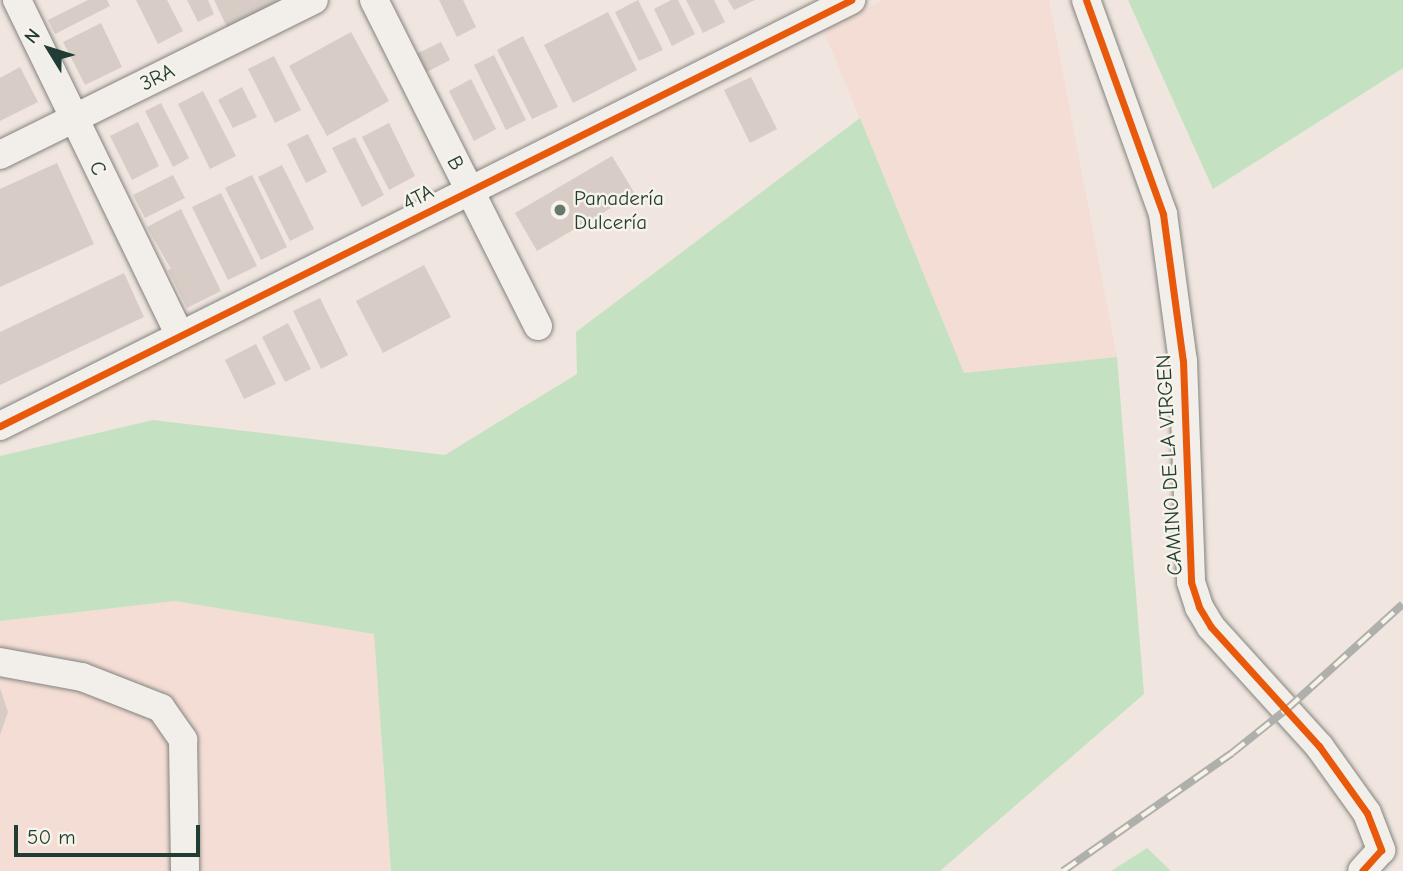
<!DOCTYPE html>
<meta charset="utf-8">
<style>
body{margin:0}
#map{position:relative;width:1403px;height:871px;overflow:hidden;background:#f0e5df;font-family:"Comic Neue",sans-serif}
div>[style]{position:absolute}
.built>*{inset:0;background:#f4ddd5}
.green>*{inset:0;background:#c4e2c1}
.building>*{inset:0;background:#d8ccc6}
.roads{filter:drop-shadow(0 0 2px #83837f) drop-shadow(0 0 2px #83837f)}
.minor>*{height:28px;margin:-14px;padding:0 14px;transform-origin:14px;border-radius:14px;background:#f2efeb}
.rail>*{height:8px;margin-top:-4px;transform-origin:0;background:repeating-linear-gradient(90deg,#f7f3e8 0 16px,#afb0ac 0 32px);box-sizing:border-box;border-block:2px solid #afb0ac}
.cycleway>*{height:7px;margin:-3.5px;padding:0 3.5px;transform-origin:3.5px;border-radius:3.5px;background:#e8590c}
.dots>*{width:19px;height:19px;translate:-50% -50%;box-sizing:border-box;border:4px solid #f7f3e8;border-radius:50%}
span{translate:-50% -50%;white-space:nowrap;text-align:center;line-height:1.15;-webkit-text-stroke:5px #f7f3e8;paint-order:stroke}
.street-label{font-size:21px;color:#1f3d34}
.poi-label{font-size:21px;color:#1f3d34}
.left{translate:0 -50%;text-align:left}
.north{position:absolute;left:14px;top:14px;width:70px;height:70px;-webkit-text-stroke:5px #f7f3e8;paint-order:stroke;rotate:308deg;font-size:19px;font-weight:700;line-height:28px;text-align:center;color:#1f3d34}
.north::after{content:'';display:block;margin:auto;width:24px;height:32px;background:#1f3d34;clip-path:polygon(50% 0,100% 100%,50% 72%,0 100%)}
.scale{position:absolute;left:14px;top:825px;width:186px;height:32px;box-sizing:border-box;border:4px solid #1f3d34;border-top:0;padding-left:9px;font-size:21px;line-height:24px;white-space:nowrap;color:#1f3d34;-webkit-text-stroke:5px #f7f3e8;paint-order:stroke}
</style>
<div id="map">
<div class="built">
<div style="clip-path:polygon(883px 0,1049px 0,1117px 357px,964px 373px,823px 29px)"></div>
<div style="clip-path:polygon(175px 601px,374px 634px,391px 871px,0 871px,0 621px)"></div>
</div>
<div class="green">
<div style="clip-path:polygon(1128px 0,1403px 0,1403px 68px,1213px 189px)"></div>
<div style="clip-path:polygon(860px 118px,964px 373px,1117px 357px,1144px 694px,940px 871px,391px 871px,374px 634px,175px 601px,0 621px,0 456px,153px 420px,445px 455px,577px 374px,576px 332px)"></div>
<div style="clip-path:polygon(1147px 848px,1171px 871px,1111px 871px)"></div>
</div>
<div class="building">
<div style="clip-path:polygon(88px 0,107px 0,110px 6px,55px 34px,48px 20px)"></div>
<div style="clip-path:polygon(136px 0,167px 0,183px 31px,158px 44px)"></div>
<div style="clip-path:polygon(187px 0,208px 0,214px 14px,198px 22px)"></div>
<div style="clip-path:polygon(214px 0,280px 0,227px 27px)"></div>
<div style="clip-path:polygon(439px 0,463px 0,476px 27px,457px 37px)"></div>
<div style="clip-path:polygon(638px 0,663px 50px,639px 61px,615px 12px)"></div>
<div style="clip-path:polygon(671px 0,678px 0,695px 34px,672px 46px,654px 9px)"></div>
<div style="clip-path:polygon(686px 0,714px 0,725px 22px,703px 33px)"></div>
<div style="clip-path:polygon(728px 0,755px 0,734px 10px)"></div>
<div style="clip-path:polygon(608px 12px,637px 70px,573px 103px,544px 45px)"></div>
<div style="clip-path:polygon(101px 23px,122px 67px,85px 85px,63px 42px)"></div>
<div style="clip-path:polygon(351px 32px,389px 101px,327px 136px,289px 66px)"></div>
<div style="clip-path:polygon(523px 36px,558px 107px,532px 119px,497px 50px)"></div>
<div style="clip-path:polygon(441px 42px,450px 60px,423px 74px,414px 55px)"></div>
<div style="clip-path:polygon(494px 55px,526px 120px,506px 130px,474px 65px)"></div>
<div style="clip-path:polygon(274px 56px,301px 110px,275px 123px,248px 69px)"></div>
<div style="clip-path:polygon(20px 67px,38px 102px,0 121px,0 78px)"></div>
<div style="clip-path:polygon(751px 77px,777px 129px,750px 143px,724px 90px)"></div>
<div style="clip-path:polygon(471px 79px,496px 129px,474px 141px,449px 91px)"></div>
<div style="clip-path:polygon(242px 87px,257px 117px,233px 128px,218px 100px)"></div>
<div style="clip-path:polygon(203px 91px,236px 156px,210px 169px,178px 104px)"></div>
<div style="clip-path:polygon(161px 103px,189px 158px,173px 167px,145px 111px)"></div>
<div style="clip-path:polygon(138px 122px,159px 166px,132px 180px,110px 136px)"></div>
<div style="clip-path:polygon(389px 123px,415px 176px,389px 190px,362px 137px)"></div>
<div style="clip-path:polygon(308px 134px,327px 172px,306px 183px,287px 144px)"></div>
<div style="clip-path:polygon(355px 137px,384px 195px,362px 207px,332px 148px)"></div>
<div style="clip-path:polygon(612px 156px,635px 194px,537px 251px,515px 213px)"></div>
<div style="clip-path:polygon(57px 163px,94px 244px,0 287px,0 189px)"></div>
<div style="clip-path:polygon(282px 165px,314px 229px,290px 241px,258px 177px)"></div>
<div style="clip-path:polygon(173px 175px,185px 198px,145px 218px,133px 195px)"></div>
<div style="clip-path:polygon(252px 175px,287px 247px,261px 260px,225px 188px)"></div>
<div style="clip-path:polygon(221px 193px,257px 266px,228px 280px,192px 207px)"></div>
<div style="clip-path:polygon(181px 209px,221px 291px,187px 308px,168px 270px,171px 269px,147px 227px)"></div>
<div style="clip-path:polygon(424px 265px,451px 317px,383px 353px,356px 301px)"></div>
<div style="clip-path:polygon(124px 273px,144px 317px,0 385px,0 332px)"></div>
<div style="clip-path:polygon(320px 298px,348px 355px,321px 369px,293px 311px)"></div>
<div style="clip-path:polygon(288px 323px,311px 369px,285px 382px,262px 337px)"></div>
<div style="clip-path:polygon(256px 344px,276px 384px,244px 399px,225px 360px)"></div>
<div style="clip-path:polygon(0 688px,8px 712px,0 735px)"></div>
</div>
<div class="roads">
<div class="minor">
<div style="left:17px;top:0;width:373px;rotate:64.1deg"></div>
<div style="left:374px;top:0;width:365px;rotate:63.3deg"></div>
<div style="left:1086px;top:0;width:227px;rotate:70.2deg"></div>
<div style="left:1163px;top:214px;width:148px;rotate:82.3deg"></div>
<div style="left:1183px;top:361px;width:221px;rotate:87.9deg"></div>
<div style="left:1191px;top:582px;width:26px;rotate:72deg"></div>
<div style="left:1199px;top:607px;width:23px;rotate:59deg"></div>
<div style="left:1211px;top:627px;width:161px;rotate:47.8deg"></div>
<div style="left:1319px;top:746px;width:82px;rotate:54.4deg"></div>
<div style="left:1367px;top:813px;width:40px;rotate:69deg"></div>
<div style="left:1381px;top:850px;width:28px;rotate:132deg"></div>
<div style="left:0;top:155px;width:350px;rotate:-26.3deg"></div>
<div style="left:0;top:426px;width:952px;rotate:-26.59deg"></div>
<div style="left:0;top:662px;width:83px;rotate:10.4deg"></div>
<div style="left:82px;top:677px;width:85px;rotate:21.4deg"></div>
<div style="left:161px;top:708px;width:39px;rotate:55deg"></div>
<div style="left:183px;top:740px;width:131px;rotate:89.1deg"></div>
</div>
</div>
<div class="rail">
<div style="left:1063px;top:871px;width:206px;rotate:-34.9deg"></div>
<div style="left:1232px;top:753px;width:70px;rotate:-38.7deg"></div>
<div style="left:1287px;top:709px;width:156px;rotate:-42.2deg"></div>
</div>
<div class="cycleway">
<div style="left:1086px;top:0;width:227px;rotate:70.2deg"></div>
<div style="left:1163px;top:214px;width:148px;rotate:82.3deg"></div>
<div style="left:1183px;top:361px;width:221px;rotate:87.9deg"></div>
<div style="left:1191px;top:582px;width:26px;rotate:72deg"></div>
<div style="left:1199px;top:607px;width:23px;rotate:59deg"></div>
<div style="left:1211px;top:627px;width:161px;rotate:47.8deg"></div>
<div style="left:1319px;top:746px;width:82px;rotate:54.4deg"></div>
<div style="left:1367px;top:813px;width:40px;rotate:69deg"></div>
<div style="left:1381px;top:850px;width:28px;rotate:132deg"></div>
<div style="left:0;top:426px;width:952px;rotate:-26.59deg"></div>
</div>
<div class="dots">
<div style="left:560px;top:210px;background:#687870"></div>
</div>
<div class="street-label">
<span style="left:157px;top:77px;rotate:-26deg">3RA</span>
<span style="left:456px;top:163px;rotate:63deg">B</span>
<span style="left:98px;top:168px;rotate:64deg">C</span>
<span style="left:418px;top:197px;rotate:-27deg">4TA</span>
<span style="left:1169px;top:465px;rotate:-93deg">CAMINO DE LA VIRGEN</span>
</div>
<div class="poi-label">
<span class="left" style="left:574px;top:210px">Panadería<br>Dulcería</span>
</div>
<div class="north">N</div>
<div class="scale">50 m</div>
</div>
